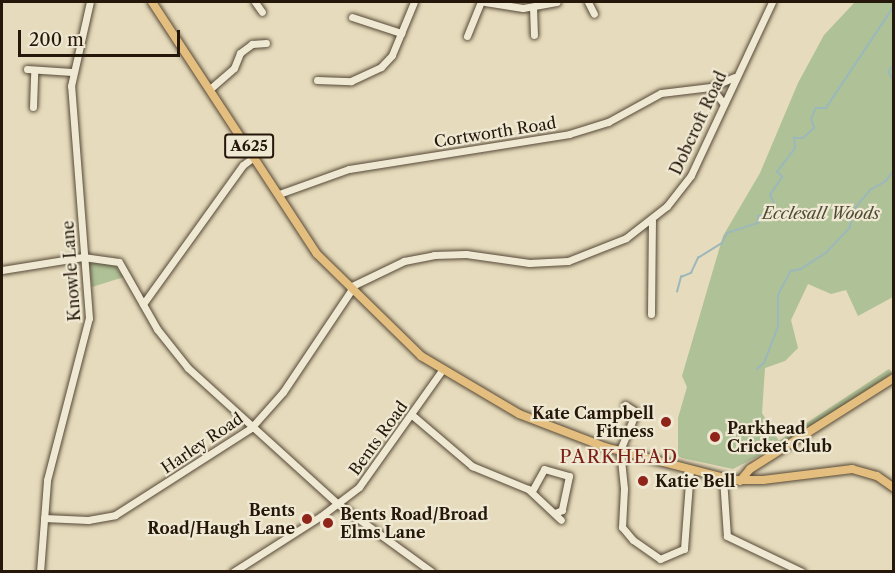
<!DOCTYPE html>
<style>
body{margin:0}
#map{position:relative;width:895px;height:573px;overflow:hidden;background:#e6dbbc;font-family:"Libre Caslon Text",serif}
div>[style]{position:absolute}
.green>*{inset:0;background:#afc196}
.stream>*{height:1.5px;margin:-0.75px;padding:0 0.75px;transform-origin:0.75px;border-radius:0.75px;background:#9cb8bb}
.roads{filter:drop-shadow(0 0 2px #554836) drop-shadow(0 0 2px #554836)}
.minor>*{height:7px;margin:-3.5px;padding:0 3.5px;transform-origin:3.5px;border-radius:3.5px;background:#efe8d3}
.major>*{height:8px;margin:-4px;padding:0 4px;transform-origin:4px;border-radius:4px;background:#e3be7e}
.dots>*{width:16px;height:16px;translate:-50% -50%;box-sizing:border-box;border:3px solid #efe8d3;border-radius:50%}
span{translate:-50% -50%;white-space:nowrap;text-align:center;line-height:1.15;-webkit-text-stroke:4.5px #efe8d3;paint-order:stroke}
.shield-label span{padding:2px 4px;background:#efe8d3;border:2px solid;border-radius:4px;-webkit-text-stroke-width:0}
.shield-label{font-size:15px;color:#25170a;font-weight:700}
.street-label{font-size:16px;color:#25170a}
.park-label{font-size:16px;color:#4e4a34;font-style:italic}
.poi-label{font-size:16px;color:#25170a;font-weight:700}
.right{translate:-100% -50%;text-align:right}
.left{translate:0 -50%;text-align:left}
.neighbourhood-label{font-size:18px;color:#7a1f14;letter-spacing:1.5px}
.frame{position:absolute;inset:0;border:3px solid #25170a;pointer-events:none}
.scale{position:absolute;left:18px;top:30px;width:162px;height:27px;box-sizing:border-box;border:3px solid #25170a;border-top:0;padding-left:8px;font-size:18px;line-height:21px;white-space:nowrap;color:#25170a;-webkit-text-stroke:4px #efe8d3;paint-order:stroke}
</style>
<div id="map">
<div class="green">
<div style="clip-path:polygon(855px 2px,893px 2px,893px 297px,858px 316px,846px 290px,831px 294px,808px 284px,791px 320px,798px 348px,785px 361px,765px 368px,762px 413px,779px 441px,889px 369px,892px 373px,807px 431px,733px 469px,682px 458px,678px 456px,678px 418px,687px 387px,682px 376px,723px 236px,760px 173px,798px 83px,824px 35px)"></div>
<div style="clip-path:polygon(93px 261px,114px 265px,124px 277px,92px 287px,89px 265px)"></div>
</div>
<div class="stream">
<div style="left:894px;top:65px;width:9px;rotate:126deg"></div>
<div style="left:889px;top:72px;width:10px;rotate:61deg"></div>
<div style="left:894px;top:138px;width:9px;rotate:90deg"></div>
<div style="left:677px;top:292px;width:16px;rotate:-75deg"></div>
<div style="left:681px;top:277px;width:11px;rotate:-22deg"></div>
<div style="left:691px;top:273px;width:17px;rotate:-65deg"></div>
<div style="left:698px;top:258px;width:28px;rotate:-32deg"></div>
<div style="left:722px;top:243px;width:11px;rotate:-63deg"></div>
<div style="left:727px;top:233px;width:33px;rotate:-18deg"></div>
<div style="left:758px;top:223px;width:7px;rotate:-90deg"></div>
<div style="left:758px;top:216px;width:11px;rotate:-10deg"></div>
<div style="left:769px;top:214px;width:10px;rotate:-53deg"></div>
<div style="left:775px;top:206px;width:12px;rotate:-114deg"></div>
<div style="left:770px;top:195px;width:22px;rotate:-56deg"></div>
<div style="left:782px;top:177px;width:7px;rotate:-135deg"></div>
<div style="left:777px;top:172px;width:30px;rotate:-53deg"></div>
<div style="left:795px;top:148px;width:10px;rotate:-96deg"></div>
<div style="left:794px;top:138px;width:9px"></div>
<div style="left:803px;top:138px;width:15px;rotate:-42deg"></div>
<div style="left:814px;top:128px;width:9px;rotate:-108deg"></div>
<div style="left:811px;top:119px;width:12px;rotate:-66deg"></div>
<div style="left:816px;top:108px;width:10px"></div>
<div style="left:826px;top:108px;width:123px;rotate:-56.3deg"></div>
<div style="left:757px;top:369px;width:9px;rotate:-41deg"></div>
<div style="left:764px;top:363px;width:40px;rotate:-69deg"></div>
<div style="left:778px;top:326px;width:31px;rotate:-90deg"></div>
<div style="left:778px;top:295px;width:27px;rotate:-62deg"></div>
<div style="left:791px;top:271px;width:10px;rotate:-11deg"></div>
<div style="left:801px;top:269px;width:31px;rotate:-33deg"></div>
<div style="left:827px;top:252px;width:34px;rotate:-47deg"></div>
<div style="left:850px;top:227px;width:16px;rotate:-79deg"></div>
<div style="left:853px;top:211px;width:27px;rotate:-51deg"></div>
<div style="left:870px;top:190px;width:18px;rotate:-29deg"></div>
<div style="left:886px;top:181px;width:14px;rotate:-54deg"></div>
</div>
<div class="roads">
<div class="minor">
<div style="left:255px;top:2px;width:12px;rotate:55deg"></div>
<div style="left:485px;top:2px;width:38px;rotate:9deg"></div>
<div style="left:523px;top:8px;width:34px;rotate:-10deg"></div>
<div style="left:588px;top:2px;width:13px;rotate:63deg"></div>
<div style="left:533px;top:7px;width:28px;rotate:88deg"></div>
<div style="left:352px;top:17px;width:52px;rotate:18.1deg"></div>
<div style="left:467px;top:36px;width:37px;rotate:-68deg"></div>
<div style="left:27px;top:69px;width:45px;rotate:3.8deg"></div>
<div style="left:317px;top:80px;width:34px;rotate:2deg"></div>
<div style="left:351px;top:81px;width:33px;rotate:-25deg"></div>
<div style="left:381px;top:67px;width:16px;rotate:-47deg"></div>
<div style="left:392px;top:55px;width:57px;rotate:-67.5deg"></div>
<div style="left:711px;top:87px;width:20px;rotate:53deg"></div>
<div style="left:211px;top:88px;width:30px;rotate:-41deg"></div>
<div style="left:234px;top:68px;width:16px;rotate:-68deg"></div>
<div style="left:240px;top:53px;width:15px;rotate:-37deg"></div>
<div style="left:252px;top:44px;width:14px;rotate:-4deg"></div>
<div style="left:33px;top:107px;width:37px;rotate:-88deg"></div>
<div style="left:279px;top:194px;width:74px;rotate:-19.7deg"></div>
<div style="left:349px;top:169px;width:223px;rotate:-9deg"></div>
<div style="left:569px;top:134px;width:41px;rotate:-17.1deg"></div>
<div style="left:608px;top:122px;width:60px;rotate:-28.7deg"></div>
<div style="left:661px;top:93px;width:50px;rotate:-6.8deg"></div>
<div style="left:711px;top:87px;width:25px;rotate:-23deg"></div>
<div style="left:2px;top:270px;width:82px;rotate:-9.1deg"></div>
<div style="left:83px;top:257px;width:36px;rotate:8deg"></div>
<div style="left:119px;top:262px;width:77px;rotate:60.4deg"></div>
<div style="left:157px;top:329px;width:50px;rotate:51.5deg"></div>
<div style="left:188px;top:368px;width:202px;rotate:42.2deg"></div>
<div style="left:338px;top:504px;width:116px;rotate:35.9deg"></div>
<div style="left:350px;top:287px;width:60px;rotate:-25.7deg"></div>
<div style="left:404px;top:261px;width:31px;rotate:-11deg"></div>
<div style="left:434px;top:255px;width:32px;rotate:-2deg"></div>
<div style="left:466px;top:254px;width:64px;rotate:8.1deg"></div>
<div style="left:529px;top:263px;width:39px;rotate:-3deg"></div>
<div style="left:568px;top:261px;width:62px;rotate:-21.6deg"></div>
<div style="left:626px;top:238px;width:52px;rotate:-38deg"></div>
<div style="left:667px;top:206px;width:39px;rotate:-52deg"></div>
<div style="left:691px;top:175px;width:191px;rotate:-64.9deg"></div>
<div style="left:143px;top:304px;width:171px;rotate:-54.3deg"></div>
<div style="left:243px;top:165px;width:15px;rotate:-37deg"></div>
<div style="left:651px;top:314px;width:94px;rotate:-89.4deg"></div>
<div style="left:625px;top:405px;width:13px;rotate:32deg"></div>
<div style="left:636px;top:412px;width:41px;rotate:112.8deg"></div>
<div style="left:620px;top:450px;width:39px;rotate:84deg"></div>
<div style="left:624px;top:489px;width:38px;rotate:93deg"></div>
<div style="left:622px;top:527px;width:17px;rotate:50deg"></div>
<div style="left:633px;top:540px;width:33px;rotate:35deg"></div>
<div style="left:660px;top:559px;width:26px;rotate:-23deg"></div>
<div style="left:684px;top:549px;width:80px;rotate:-85.7deg"></div>
<div style="left:412px;top:415px;width:79px;rotate:40.4deg"></div>
<div style="left:472px;top:466px;width:61px;rotate:22.3deg"></div>
<div style="left:528px;top:489px;width:45px;rotate:43.2deg"></div>
<div style="left:723px;top:478px;width:58px;rotate:86.1deg"></div>
<div style="left:727px;top:536px;width:83px;rotate:25.6deg"></div>
<div style="left:532px;top:491px;width:25px;rotate:-61deg"></div>
<div style="left:544px;top:469px;width:26px;rotate:16deg"></div>
<div style="left:569px;top:476px;width:35px;rotate:102deg"></div>
<div style="left:562px;top:510px;width:8px;rotate:157deg"></div>
<div style="left:44px;top:518px;width:44px;rotate:2.6deg"></div>
<div style="left:88px;top:520px;width:27px;rotate:-10deg"></div>
<div style="left:115px;top:515px;width:161px;rotate:-32.6deg"></div>
<div style="left:251px;top:428px;width:48px;rotate:-48.4deg"></div>
<div style="left:283px;top:392px;width:124px;rotate:-56.2deg"></div>
<div style="left:40px;top:572px;width:92px;rotate:-85.6deg"></div>
<div style="left:47px;top:480px;width:167px;rotate:-75.5deg"></div>
<div style="left:89px;top:318px;width:233px;rotate:-94.4deg"></div>
<div style="left:71px;top:86px;width:86px;rotate:-77.3deg"></div>
<div style="left:233px;top:572px;width:104px;rotate:-32.5deg"></div>
<div style="left:321px;top:516px;width:48px;rotate:-37.3deg"></div>
<div style="left:359px;top:487px;width:145px;rotate:-54.6deg"></div>
</div>
<div class="major">
<div style="left:152px;top:2px;width:301px;rotate:56.8deg"></div>
<div style="left:317px;top:254px;width:146px;rotate:44.4deg"></div>
<div style="left:421px;top:356px;width:114px;rotate:30.6deg"></div>
<div style="left:519px;top:414px;width:92px;rotate:21deg"></div>
<div style="left:605px;top:447px;width:132px;rotate:14.5deg"></div>
<div style="left:733px;top:480px;width:30px"></div>
<div style="left:763px;top:480px;width:90px;rotate:-7deg"></div>
<div style="left:852px;top:469px;width:26px;rotate:16deg"></div>
<div style="left:877px;top:476px;width:21px;rotate:35deg"></div>
<div style="left:740px;top:481px;width:16px;rotate:-50deg"></div>
<div style="left:750px;top:469px;width:170px;rotate:-32.3deg"></div>
</div>
</div>
<div class="dots">
<div style="left:666px;top:422px;background:#8f2418"></div>
<div style="left:715px;top:437px;background:#8f2418"></div>
<div style="left:643px;top:481px;background:#8f2418"></div>
<div style="left:307px;top:519px;background:#8f2418"></div>
<div style="left:328px;top:523px;background:#8f2418"></div>
</div>
<div class="shield-label">
<span style="left:249px;top:146px">A625</span>
</div>
<div class="street-label">
<span style="left:698px;top:123px;rotate:-65deg">Dobcroft Road</span>
<span style="left:495px;top:132px;rotate:-9deg">Cortworth Road</span>
<span style="left:71px;top:271px;rotate:-94deg">Knowle Lane</span>
<span style="left:378px;top:438px;rotate:-54deg">Bents Road</span>
<span style="left:202px;top:443px;rotate:-34deg">Harley Road</span>
</div>
<div class="park-label">
<span style="left:821px;top:213px">Ecclesall Woods</span>
</div>
<div class="poi-label">
<span class="right" style="left:654px;top:422px">Kate Campbell<br>Fitness</span>
<span class="left" style="left:727px;top:437px">Parkhead<br>Cricket Club</span>
<span class="left" style="left:655px;top:481px">Katie Bell</span>
<span class="right" style="left:295px;top:519px">Bents<br>Road/Haugh Lane</span>
<span class="left" style="left:340px;top:523px">Bents Road/Broad<br>Elms Lane</span>
</div>
<div class="neighbourhood-label">
<span style="left:619px;top:457px">PARKHEAD</span>
</div>
<div class="frame"></div>
<div class="scale">200 m</div>
</div>
